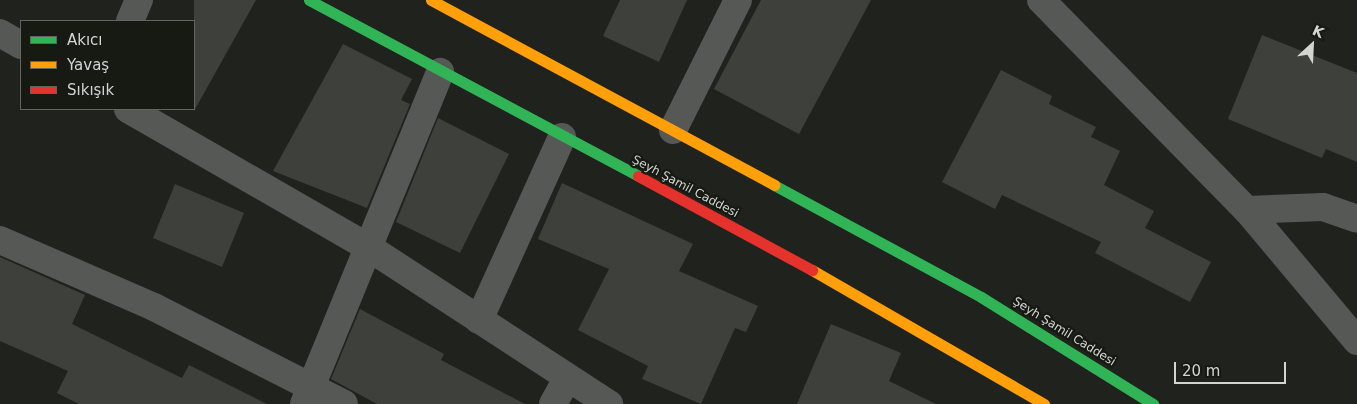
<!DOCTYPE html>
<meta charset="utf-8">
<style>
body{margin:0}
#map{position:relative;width:1357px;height:404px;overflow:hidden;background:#20221e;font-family:"DejaVu Sans",sans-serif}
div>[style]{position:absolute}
.building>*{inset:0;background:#3e403c}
.street>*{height:28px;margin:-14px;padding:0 14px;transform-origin:14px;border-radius:14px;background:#565856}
.fast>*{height:11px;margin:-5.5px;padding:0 5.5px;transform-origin:5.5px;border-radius:5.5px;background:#30b455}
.slow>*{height:11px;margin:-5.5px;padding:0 5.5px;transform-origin:5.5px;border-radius:5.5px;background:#ff9f0a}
.jam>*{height:11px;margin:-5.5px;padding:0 5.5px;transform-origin:5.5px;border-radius:5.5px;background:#e5322d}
span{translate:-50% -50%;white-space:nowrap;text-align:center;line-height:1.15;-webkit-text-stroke:4.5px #161a13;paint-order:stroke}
.street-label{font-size:12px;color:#d2d5d0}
.legend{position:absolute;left:20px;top:20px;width:175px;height:90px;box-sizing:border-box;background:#161a13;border:1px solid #61655f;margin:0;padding:6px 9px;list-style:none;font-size:15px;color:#d2d5d0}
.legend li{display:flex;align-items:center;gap:10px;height:25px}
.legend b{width:25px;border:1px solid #61655f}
.north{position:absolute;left:1287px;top:20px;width:50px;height:50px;-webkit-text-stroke:4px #161a13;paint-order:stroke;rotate:25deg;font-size:14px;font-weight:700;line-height:20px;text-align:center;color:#d2d5d0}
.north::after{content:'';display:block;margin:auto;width:18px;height:22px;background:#d2d5d0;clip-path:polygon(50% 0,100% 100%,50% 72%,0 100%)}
.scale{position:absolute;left:1174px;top:362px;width:112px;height:22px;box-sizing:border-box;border:2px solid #d2d5d0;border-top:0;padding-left:6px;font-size:15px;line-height:18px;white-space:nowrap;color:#d2d5d0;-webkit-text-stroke:4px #161a13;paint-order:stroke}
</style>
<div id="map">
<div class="building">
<div style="clip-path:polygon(194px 0,256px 0,194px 111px)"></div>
<div style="clip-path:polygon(620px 0,687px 0,659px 62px,603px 36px)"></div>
<div style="clip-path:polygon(761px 0,871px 0,799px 134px,714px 89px)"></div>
<div style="clip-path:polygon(1262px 35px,1357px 73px,1357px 162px,1326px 149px,1322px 158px,1228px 119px)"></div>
<div style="clip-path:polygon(343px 44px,412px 79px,401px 100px,410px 104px,367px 208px,273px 171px)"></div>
<div style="clip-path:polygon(1001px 70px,1052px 96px,1049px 104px,1096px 127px,1091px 137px,1120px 151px,1104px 185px,1154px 211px,1145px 228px,1211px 262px,1190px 302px,1095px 253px,1101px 242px,1002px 195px,995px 209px,942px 182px)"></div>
<div style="clip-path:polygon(438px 118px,509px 154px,460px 253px,396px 222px)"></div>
<div style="clip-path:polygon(562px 183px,693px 244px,679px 271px,758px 306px,746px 332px,735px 328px,701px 404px,642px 379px,648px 366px,578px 330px,609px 269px,538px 239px)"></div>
<div style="clip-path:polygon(175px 184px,244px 213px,222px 267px,153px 238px)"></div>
<div style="clip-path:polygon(0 257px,85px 295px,72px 324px,182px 378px,189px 365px,267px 404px,79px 404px,57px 393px,68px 371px,0 341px)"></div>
<div style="clip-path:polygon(360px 309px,444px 354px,441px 360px,525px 404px,377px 404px,331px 379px)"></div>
<div style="clip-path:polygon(831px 324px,901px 353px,889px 381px,936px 404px,797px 404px)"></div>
</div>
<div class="street">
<div style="left:1041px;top:0;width:294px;rotate:45.6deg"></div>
<div style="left:1247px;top:210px;width:76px;rotate:-2.3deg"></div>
<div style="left:1323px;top:207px;width:36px;rotate:19deg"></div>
<div style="left:130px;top:21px;width:23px;rotate:-67deg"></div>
<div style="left:0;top:33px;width:24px;rotate:30deg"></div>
<div style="left:128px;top:109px;width:277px;rotate:29.9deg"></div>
<div style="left:368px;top:247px;width:288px;rotate:33.1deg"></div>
<div style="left:673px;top:130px;width:145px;rotate:-63.4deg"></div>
<div style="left:1247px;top:210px;width:171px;rotate:50deg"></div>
<div style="left:0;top:240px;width:168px;rotate:23.5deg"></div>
<div style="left:154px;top:307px;width:213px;rotate:27deg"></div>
<div style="left:479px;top:320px;width:201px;rotate:-65.6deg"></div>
<div style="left:304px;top:404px;width:359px;rotate:-67.7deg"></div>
<div style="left:553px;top:404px;width:29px;rotate:-61deg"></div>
</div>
<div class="fast">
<div style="left:309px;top:0;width:373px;rotate:28.1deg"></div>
<div style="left:774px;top:185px;width:235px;rotate:28.4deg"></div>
<div style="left:981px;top:297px;width:203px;rotate:31.9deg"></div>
</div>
<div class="slow">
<div style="left:431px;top:0;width:390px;rotate:28.3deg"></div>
<div style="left:812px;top:270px;width:268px;rotate:30deg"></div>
</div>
<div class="jam">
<div style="left:638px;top:176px;width:198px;rotate:28.4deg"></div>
</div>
<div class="street-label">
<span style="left:685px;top:187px;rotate:28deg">Şeyh Şamil Caddesi</span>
<span style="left:1064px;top:332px;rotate:32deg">Şeyh Şamil Caddesi</span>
</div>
<ul class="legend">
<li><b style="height:6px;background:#30b455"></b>Akıcı</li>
<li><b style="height:6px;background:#ff9f0a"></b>Yavaş</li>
<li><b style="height:6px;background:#e5322d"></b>Sıkışık</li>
</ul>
<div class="north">K</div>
<div class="scale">20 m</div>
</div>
